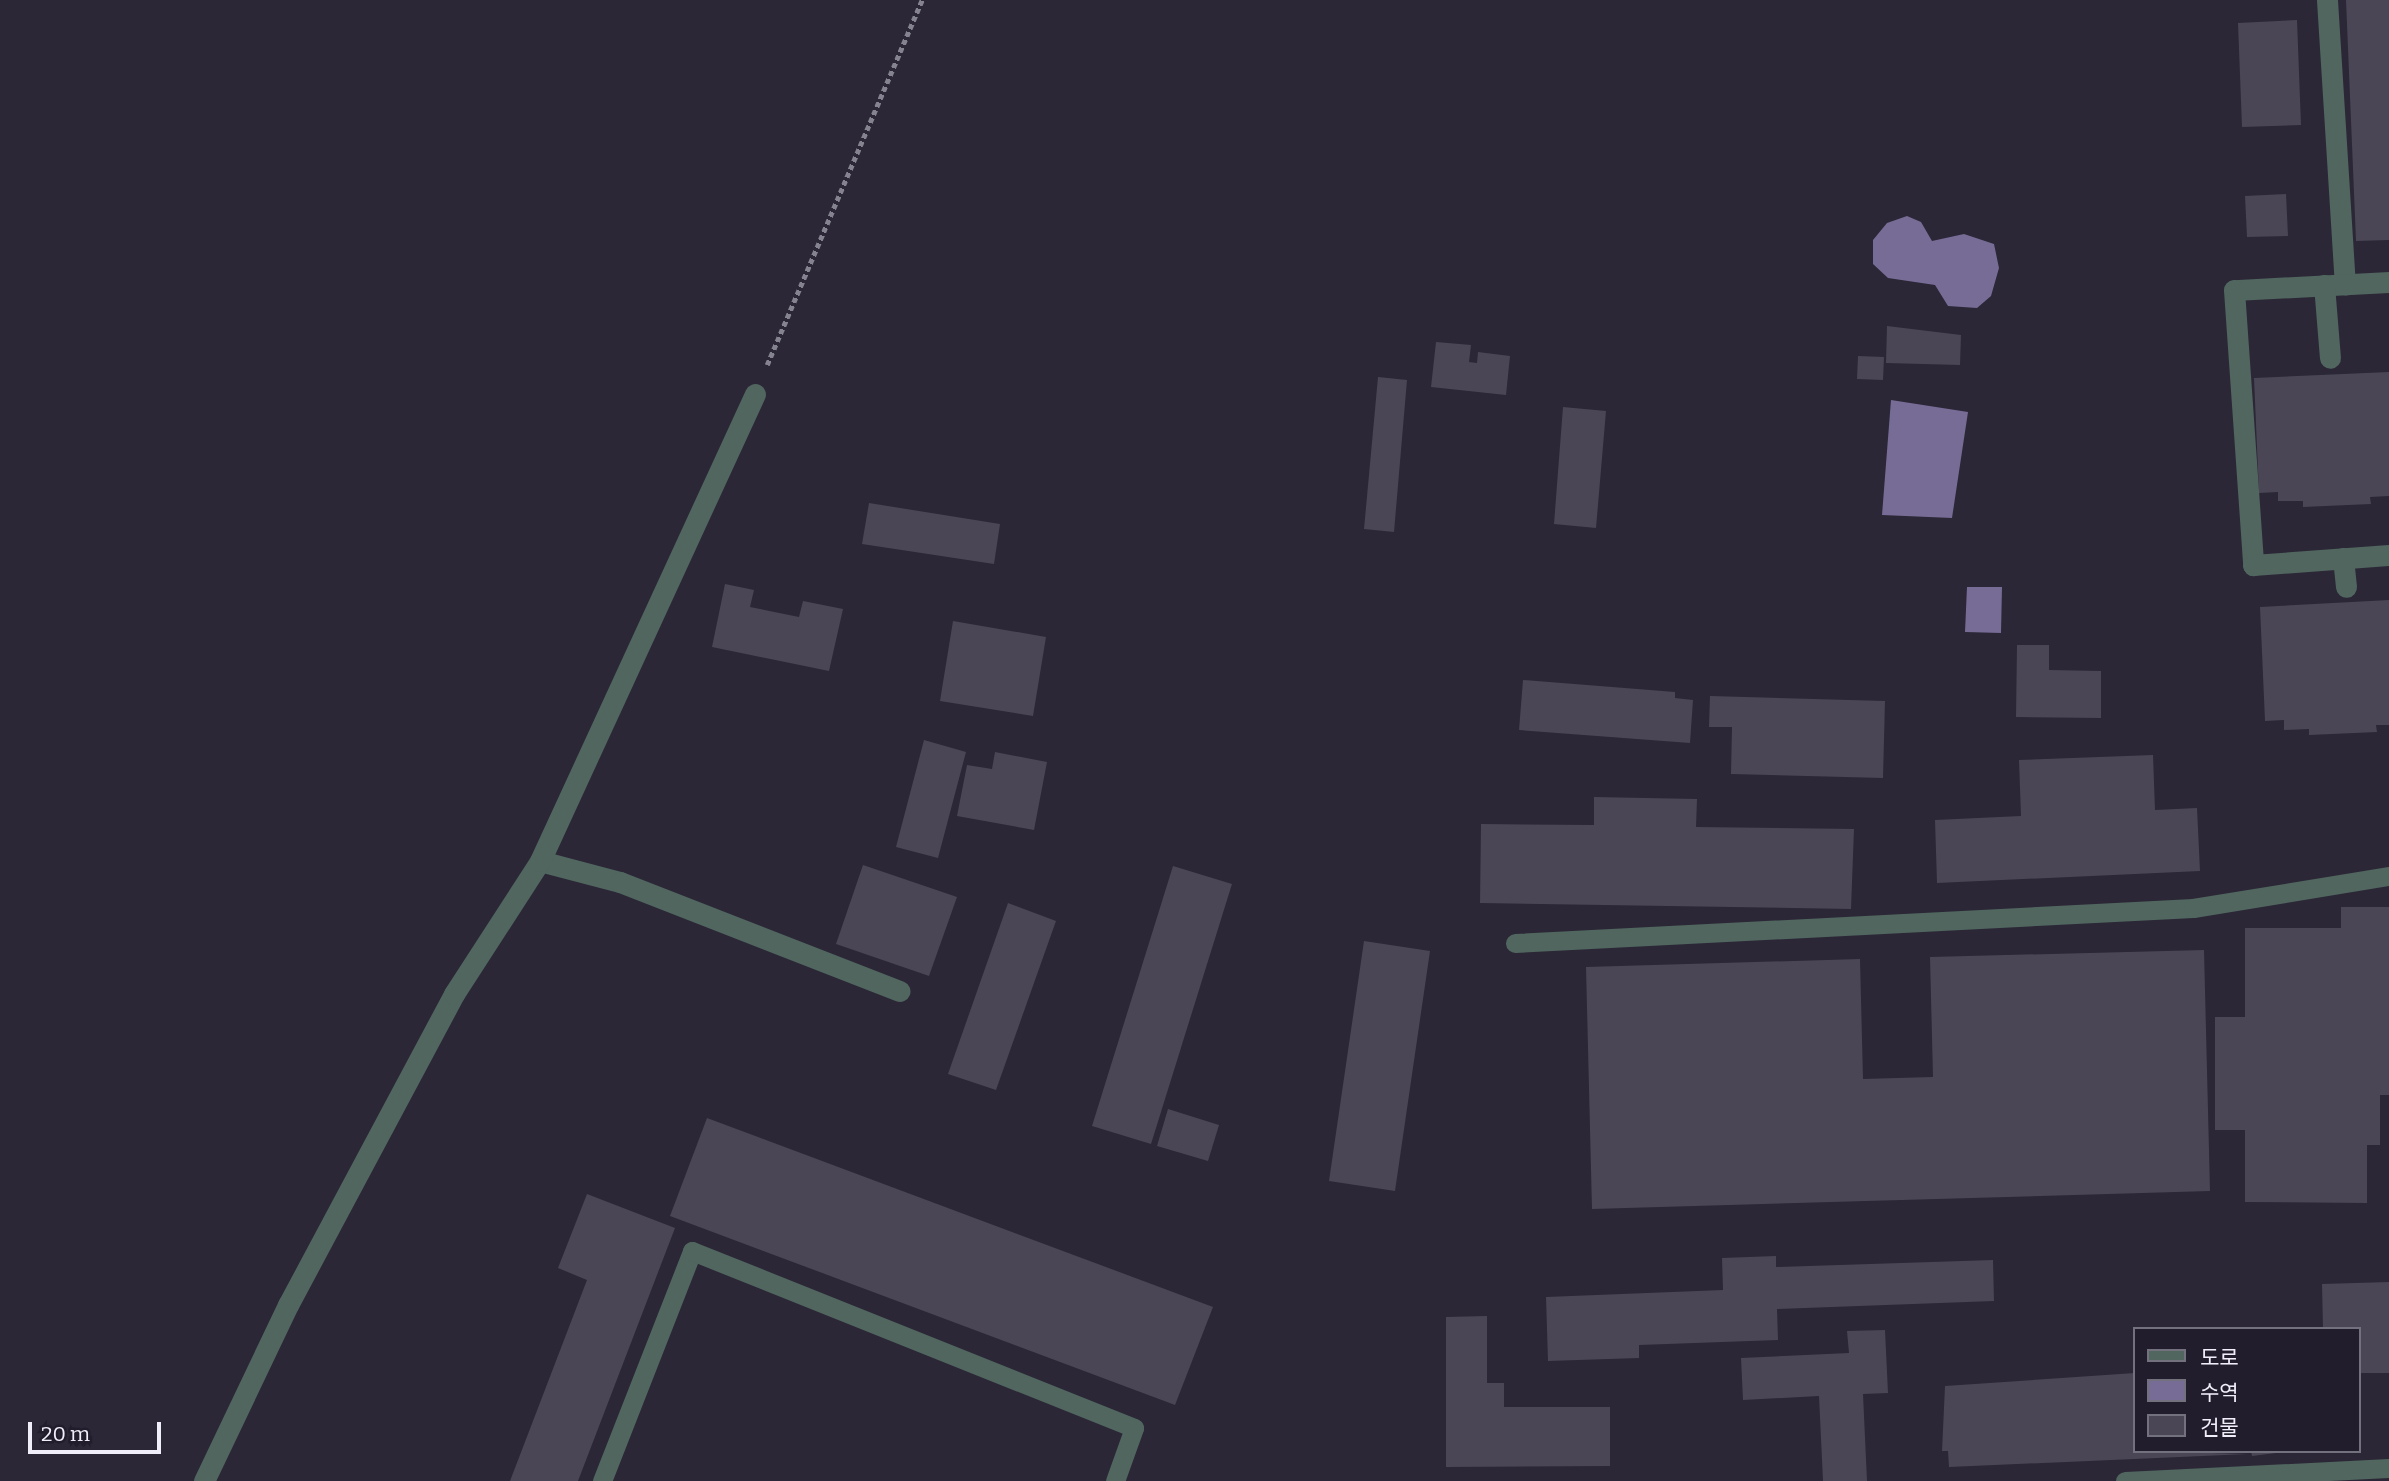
<!DOCTYPE html>
<meta charset="utf-8">
<style>
body{margin:0}
#map{position:relative;width:2389px;height:1481px;overflow:hidden;background:#2b2736;font-family:Bitter,"Noto Sans KR",serif}
div>[style]{position:absolute}
.water>*{inset:0;background:#776c96}
.building>*{inset:0;background:#4a4656}
.path>*{height:4.5px;margin-top:-2.25px;transform-origin:0;background:repeating-linear-gradient(90deg,#868390 0 5px,transparent 0 8.5px)}
.lane>*{height:19px;margin:-9.5px;padding:0 9.5px;transform-origin:9.5px;border-radius:9.5px;background:#50665f}
.street>*{height:21px;margin:-10.5px;padding:0 10.5px;transform-origin:10.5px;border-radius:10.5px;background:#50665f}
span{translate:-50% -50%;white-space:nowrap;text-align:center;line-height:1.15;-webkit-text-stroke:5px #211d2c;paint-order:stroke}
.legend{position:absolute;left:2133px;top:1327px;width:228px;height:126px;box-sizing:border-box;background:#211d2c;border:2px solid #74717e;margin:0;padding:9px 12px;list-style:none;font-size:21px;color:#f0eef8}
.legend li{display:flex;align-items:center;gap:14px;height:35px}
.legend b{width:35px;border:2px solid #74717e}
.scale{position:absolute;left:28px;top:1422px;width:133px;height:32px;box-sizing:border-box;border:4px solid #f0eef8;border-top:0;padding-left:9px;font-size:21px;line-height:24px;white-space:nowrap;color:#f0eef8;-webkit-text-stroke:5px #211d2c;paint-order:stroke}
</style>
<div id="map">
<div class="water">
<div style="clip-path:polygon(1907px 216px,1921px 222px,1932px 241px,1964px 234px,1994px 244px,1999px 268px,1991px 296px,1977px 308px,1948px 306px,1935px 285px,1888px 278px,1873px 264px,1873px 240px,1887px 223px)"></div>
<div style="clip-path:polygon(1891px 400px,1968px 412px,1952px 518px,1882px 515px)"></div>
<div style="clip-path:polygon(1967px 587px,2002px 587px,2001px 633px,1965px 632px)"></div>
</div>
<div class="building">
<div style="clip-path:polygon(2346px 0,2389px 0,2389px 240px,2356px 241px)"></div>
<div style="clip-path:polygon(2297px 20px,2301px 125px,2242px 127px,2238px 23px)"></div>
<div style="clip-path:polygon(2286px 194px,2288px 236px,2247px 237px,2245px 196px)"></div>
<div style="clip-path:polygon(1887px 326px,1961px 335px,1960px 365px,1886px 363px)"></div>
<div style="clip-path:polygon(1436px 342px,1471px 345px,1469px 362px,1477px 363px,1478px 352px,1510px 356px,1506px 395px,1431px 387px)"></div>
<div style="clip-path:polygon(1858px 356px,1884px 357px,1883px 380px,1857px 379px)"></div>
<div style="clip-path:polygon(2389px 372px,2389px 496px,2370px 497px,2371px 504px,2303px 507px,2303px 501px,2278px 501px,2278px 492px,2259px 493px,2254px 378px)"></div>
<div style="clip-path:polygon(1378px 377px,1407px 380px,1394px 532px,1364px 529px)"></div>
<div style="clip-path:polygon(1563px 407px,1606px 411px,1596px 528px,1554px 524px)"></div>
<div style="clip-path:polygon(869px 503px,1000px 524px,994px 564px,862px 544px)"></div>
<div style="clip-path:polygon(725px 584px,754px 590px,750px 607px,799px 617px,803px 601px,843px 609px,829px 671px,712px 647px)"></div>
<div style="clip-path:polygon(2389px 600px,2389px 725px,2376px 725px,2377px 732px,2309px 735px,2309px 729px,2284px 730px,2284px 720px,2265px 721px,2260px 607px)"></div>
<div style="clip-path:polygon(953px 621px,1046px 637px,1033px 716px,940px 701px)"></div>
<div style="clip-path:polygon(2017px 645px,2049px 645px,2049px 670px,2101px 671px,2101px 718px,2016px 717px)"></div>
<div style="clip-path:polygon(1523px 680px,1675px 692px,1675px 698px,1693px 700px,1690px 743px,1519px 730px)"></div>
<div style="clip-path:polygon(1710px 696px,1885px 701px,1883px 778px,1731px 774px,1732px 727px,1709px 727px)"></div>
<div style="clip-path:polygon(924px 740px,966px 752px,938px 858px,896px 847px)"></div>
<div style="clip-path:polygon(995px 752px,1047px 762px,1034px 830px,957px 816px,967px 765px,992px 769px)"></div>
<div style="clip-path:polygon(2153px 755px,2155px 810px,2197px 808px,2200px 871px,1937px 883px,1935px 820px,2021px 816px,2019px 760px)"></div>
<div style="clip-path:polygon(1594px 797px,1697px 799px,1696px 827px,1854px 829px,1851px 909px,1480px 903px,1481px 824px,1594px 825px)"></div>
<div style="clip-path:polygon(863px 865px,957px 897px,929px 976px,836px 944px)"></div>
<div style="clip-path:polygon(1173px 866px,1232px 884px,1151px 1144px,1092px 1126px)"></div>
<div style="clip-path:polygon(1008px 903px,1056px 921px,996px 1090px,948px 1074px)"></div>
<div style="clip-path:polygon(2341px 907px,2389px 907px,2389px 1095px,2380px 1095px,2380px 1145px,2367px 1145px,2367px 1203px,2245px 1202px,2245px 1130px,2215px 1130px,2215px 1017px,2245px 1017px,2245px 928px,2341px 928px)"></div>
<div style="clip-path:polygon(1364px 941px,1430px 951px,1395px 1191px,1329px 1181px)"></div>
<div style="clip-path:polygon(2204px 950px,2210px 1191px,1592px 1209px,1586px 967px,1860px 959px,1863px 1079px,1933px 1077px,1930px 957px)"></div>
<div style="clip-path:polygon(1168px 1109px,1219px 1125px,1208px 1161px,1157px 1146px)"></div>
<div style="clip-path:polygon(707px 1118px,1213px 1307px,1175px 1405px,670px 1216px)"></div>
<div style="clip-path:polygon(587px 1194px,675px 1228px,578px 1481px,510px 1481px,587px 1280px,558px 1268px)"></div>
<div style="clip-path:polygon(1776px 1256px,1776px 1267px,1993px 1260px,1994px 1301px,1777px 1309px,1778px 1340px,1639px 1345px,1639px 1358px,1548px 1361px,1546px 1297px,1723px 1290px,1722px 1258px)"></div>
<div style="clip-path:polygon(2389px 1282px,2389px 1373px,2359px 1373px,2359px 1329px,2323px 1329px,2322px 1284px)"></div>
<div style="clip-path:polygon(1487px 1316px,1487px 1383px,1504px 1383px,1504px 1407px,1610px 1407px,1610px 1466px,1446px 1467px,1446px 1317px)"></div>
<div style="clip-path:polygon(1885px 1330px,1888px 1393px,1863px 1394px,1867px 1481px,1823px 1481px,1819px 1396px,1743px 1400px,1741px 1358px,1849px 1353px,1847px 1331px)"></div>
<div style="clip-path:polygon(2135px 1373px,2135px 1451px,2248px 1454px,1949px 1467px,1948px 1451px,1942px 1451px,1945px 1386px)"></div>
<div style="clip-path:polygon(2251px 1451px,2292px 1451px,2252px 1456px)"></div>
</div>
<div class="path">
<div style="left:767px;top:365px;width:397px;rotate:-67deg"></div>
</div>
<div class="lane">
<div style="left:1515px;top:943px;width:679px;rotate:-2.96deg"></div>
<div style="left:2193px;top:908px;width:199px;rotate:-9.3deg"></div>
<div style="left:602px;top:1481px;width:247px;rotate:-68.6deg"></div>
<div style="left:692px;top:1251px;width:476px;rotate:21.8deg"></div>
<div style="left:1134px;top:1428px;width:56px;rotate:109.7deg"></div>
<div style="left:2125px;top:1481px;width:264px;rotate:-2.8deg"></div>
</div>
<div class="street">
<div style="left:2327px;top:0;width:285px;rotate:86.4deg"></div>
<div style="left:2389px;top:282px;width:155px;rotate:177deg"></div>
<div style="left:2234px;top:290px;width:276px;rotate:86deg"></div>
<div style="left:2253px;top:565px;width:136px;rotate:-4.2deg"></div>
<div style="left:2324px;top:285px;width:73px;rotate:85.3deg"></div>
<div style="left:2343px;top:558px;width:29px;rotate:84deg"></div>
<div style="left:540px;top:861px;width:83px;rotate:14.7deg"></div>
<div style="left:620px;top:882px;width:300px;rotate:21.3deg"></div>
<div style="left:204px;top:1481px;width:195px;rotate:-64.5deg"></div>
<div style="left:288px;top:1305px;width:353px;rotate:-61.9deg"></div>
<div style="left:454px;top:994px;width:158px;rotate:-57.1deg"></div>
<div style="left:540px;top:861px;width:514px;rotate:-65.28deg"></div>
</div>
<ul class="legend">
<li><b style="height:9px;background:#50665f"></b>도로</li>
<li><b style="height:19px;background:#776c96"></b>수역</li>
<li><b style="height:19px;background:#4a4656"></b>건물</li>
</ul>
<div class="scale">20 m</div>
</div>
